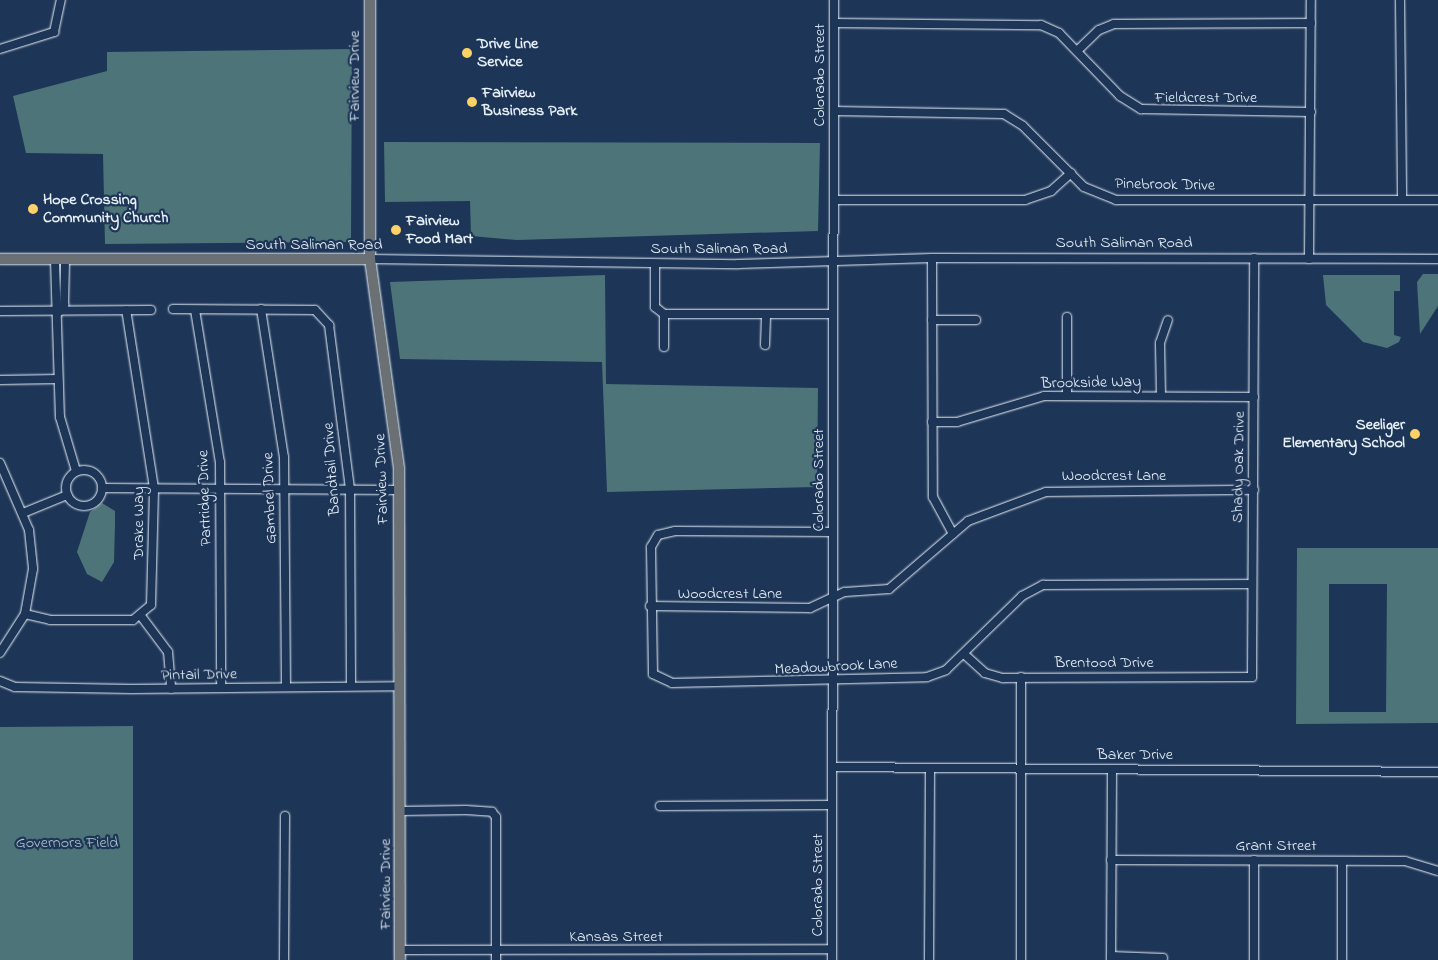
<!DOCTYPE html>
<style>
body{margin:0}
#map{position:relative;width:1438px;height:960px;overflow:hidden;background:#1d3557;font-family:"Indie Flower",sans-serif}
div>[style]{position:absolute}
.green>*{inset:0;background:#4d7478}
.roads{filter:drop-shadow(0 0 1px #e8f1f8) drop-shadow(0 0 1px #e8f1f8)}
.minor>*{height:8px;margin:-4px;padding:0 4px;transform-origin:4px;border-radius:4px;background:#1d3557}
.minor>.ring{margin:-4px;padding:0;box-sizing:content-box;background:none;border:8px solid #1d3557;border-radius:50%}
.major>*{height:10px;margin:-5px;padding:0 5px;transform-origin:5px;border-radius:5px;background:#6a7074}
.dots>*{width:14px;height:14px;translate:-50% -50%;box-sizing:border-box;border:2px solid #1d3557;border-radius:50%}
span{translate:-50% -50%;white-space:nowrap;text-align:center;line-height:1.15;-webkit-text-stroke:4.5px #1d3557;paint-order:stroke}
.poi-label{font-size:16px;color:#e8f1f8;font-weight:700}
.left{translate:0 -50%;text-align:left}
.right{translate:-100% -50%;text-align:right}
.street-label{font-size:16px;color:#e8f1f8}
.park-label{font-size:16px;color:#b2c5cb}
</style>
<div id="map">
<div class="green">
<div style="clip-path:polygon(352px 49px,351px 242px,105px 244px,103px 154px,26px 153px,13px 96px,107px 71px,107px 52px)"></div>
<div style="clip-path:polygon(384px 142px,820px 143px,818px 231px,517px 240px,471px 236px,470px 201px,385px 202px)"></div>
<div style="clip-path:polygon(1423px 274px,1438px 274px,1438px 306px,1420px 334px,1417px 282px)"></div>
<div style="clip-path:polygon(605px 275px,606px 384px,818px 388px,817px 487px,607px 492px,602px 362px,400px 359px,390px 282px)"></div>
<div style="clip-path:polygon(1323px 275px,1400px 275px,1400px 291px,1394px 291px,1394px 335px,1401px 337px,1399px 342px,1387px 348px,1363px 342px,1326px 305px)"></div>
<div style="clip-path:polygon(102px 503px,115px 511px,115px 524px,114px 562px,102px 582px,87px 574px,77px 552px,90px 512px)"></div>
<div style="clip-path:polygon(evenodd,1297px 548px,1438px 548px,1438px 723px,1296px 724px,1297px 548px,1329px 584px,1387px 584px,1386px 712px,1329px 712px,1329px 584px)"></div>
<div style="clip-path:polygon(133px 726px,133px 960px,0 960px,0 727px)"></div>
</div>
<div class="roads">
<div class="minor">
<div style="left:1400px;top:0;width:200px;rotate:89.4deg"></div>
<div style="left:834px;top:23px;width:207px;rotate:0.6deg"></div>
<div style="left:1041px;top:25px;width:20px;rotate:24deg"></div>
<div style="left:1059px;top:33px;width:88px;rotate:45.9deg"></div>
<div style="left:1120px;top:96px;width:25px;rotate:32deg"></div>
<div style="left:1141px;top:109px;width:170px;rotate:1deg"></div>
<div style="left:0;top:49px;width:57px;rotate:-17.5deg"></div>
<div style="left:54px;top:32px;width:33px;rotate:-78deg"></div>
<div style="left:1077px;top:51px;width:30px;rotate:-44deg"></div>
<div style="left:1099px;top:30px;width:16px;rotate:-22deg"></div>
<div style="left:1114px;top:24px;width:197px;rotate:-0.3deg"></div>
<div style="left:834px;top:111px;width:170px;rotate:1deg"></div>
<div style="left:1004px;top:114px;width:22px;rotate:32deg"></div>
<div style="left:1023px;top:126px;width:86px;rotate:45deg"></div>
<div style="left:1084px;top:187px;width:35px;rotate:22deg"></div>
<div style="left:1116px;top:200px;width:322px"></div>
<div style="left:834px;top:200px;width:191px"></div>
<div style="left:1025px;top:200px;width:28px;rotate:-19deg"></div>
<div style="left:1051px;top:191px;width:27px;rotate:-42deg"></div>
<div style="left:932px;top:258px;width:239px;rotate:89.8deg"></div>
<div style="left:933px;top:497px;width:42px;rotate:61.6deg"></div>
<div style="left:370px;top:259px;width:368px;rotate:0.8deg"></div>
<div style="left:738px;top:264px;width:194px;rotate:-1.8deg"></div>
<div style="left:932px;top:258px;width:506px;rotate:0.11deg"></div>
<div style="left:1309px;top:259px;width:259px;rotate:-89.6deg"></div>
<div style="left:55px;top:260px;width:157px;rotate:88.2deg"></div>
<div style="left:60px;top:417px;width:56px;rotate:73.5deg"></div>
<div style="left:655px;top:264px;width:43px;rotate:90deg"></div>
<div style="left:655px;top:307px;width:11px;rotate:38deg"></div>
<div style="left:664px;top:314px;width:169px"></div>
<div style="left:173px;top:309px;width:142px;rotate:0.4deg"></div>
<div style="left:315px;top:310px;width:21px;rotate:47deg"></div>
<div style="left:329px;top:325px;width:166px;rotate:82.7deg"></div>
<div style="left:350px;top:490px;width:196px;rotate:89.7deg"></div>
<div style="left:261px;top:309px;width:150px;rotate:81.2deg"></div>
<div style="left:284px;top:457px;width:230px;rotate:89.5deg"></div>
<div style="left:195px;top:310px;width:154px;rotate:80.7deg"></div>
<div style="left:220px;top:462px;width:226px;rotate:89.7deg"></div>
<div style="left:0;top:311px;width:151px;rotate:-0.4deg"></div>
<div style="left:59px;top:312px;width:9px;rotate:-54deg"></div>
<div style="left:64px;top:305px;width:45px;rotate:-88.7deg"></div>
<div style="left:932px;top:320px;width:44px"></div>
<div style="left:765px;top:345px;width:31px;rotate:-88deg"></div>
<div style="left:664px;top:347px;width:33px;rotate:-90deg"></div>
<div style="left:0;top:380px;width:58px;rotate:-1deg"></div>
<div style="left:1067px;top:396px;width:79px;rotate:-90deg"></div>
<div style="left:1161px;top:396px;width:53px;rotate:-91.1deg"></div>
<div style="left:1160px;top:343px;width:24px;rotate:-71deg"></div>
<div style="left:932px;top:422px;width:25px"></div>
<div style="left:957px;top:422px;width:91px;rotate:-16.6deg"></div>
<div style="left:1044px;top:396px;width:210px;rotate:0.3deg"></div>
<div style="left:0;top:463px;width:73px;rotate:66.6deg"></div>
<div style="left:29px;top:530px;width:39px;rotate:84deg"></div>
<div style="left:33px;top:569px;width:46px;rotate:100.1deg"></div>
<div style="left:25px;top:614px;width:46px;rotate:122.7deg"></div>
<div class="ring" style="left:66px;top:470px;width:28px;height:28px"></div>
<div style="left:102px;top:488px;width:297px;rotate:0.4deg"></div>
<div style="left:23px;top:513px;width:48px;rotate:-22.2deg"></div>
<div style="left:833px;top:532px;width:158px;rotate:-179.6deg"></div>
<div style="left:675px;top:531px;width:17px;rotate:167deg"></div>
<div style="left:658px;top:535px;width:14px;rotate:120deg"></div>
<div style="left:651px;top:547px;width:127px;rotate:89.1deg"></div>
<div style="left:653px;top:674px;width:21px;rotate:25deg"></div>
<div style="left:672px;top:683px;width:255px;rotate:-1.3deg"></div>
<div style="left:927px;top:677px;width:20px;rotate:-20deg"></div>
<div style="left:946px;top:670px;width:106px;rotate:-44.2deg"></div>
<div style="left:1022px;top:596px;width:24px;rotate:-28deg"></div>
<div style="left:1043px;top:585px;width:209px;rotate:-0.3deg"></div>
<div style="left:650px;top:606px;width:160px;rotate:0.7deg"></div>
<div style="left:810px;top:608px;width:38px;rotate:-25deg"></div>
<div style="left:845px;top:592px;width:44px;rotate:-3.9deg"></div>
<div style="left:889px;top:589px;width:104px;rotate:-40.7deg"></div>
<div style="left:968px;top:521px;width:83px;rotate:-20.4deg"></div>
<div style="left:1046px;top:492px;width:208px;rotate:-0.6deg"></div>
<div style="left:25px;top:614px;width:26px;rotate:13deg"></div>
<div style="left:50px;top:620px;width:83px"></div>
<div style="left:133px;top:620px;width:23px;rotate:-40deg"></div>
<div style="left:151px;top:605px;width:117px;rotate:-88.5deg"></div>
<div style="left:154px;top:488px;width:180px;rotate:-98.9deg"></div>
<div style="left:141px;top:616px;width:45px;rotate:53.1deg"></div>
<div style="left:168px;top:652px;width:37px;rotate:85deg"></div>
<div style="left:964px;top:654px;width:28px;rotate:42deg"></div>
<div style="left:985px;top:673px;width:19px;rotate:16deg"></div>
<div style="left:1003px;top:678px;width:249px;rotate:-0.2deg"></div>
<div style="left:1252px;top:677px;width:419px;rotate:-89.7deg"></div>
<div style="left:1021px;top:677px;width:283px;rotate:90deg"></div>
<div style="left:0;top:681px;width:16px;rotate:22deg"></div>
<div style="left:15px;top:687px;width:117px;rotate:1deg"></div>
<div style="left:132px;top:689px;width:268px;rotate:-0.6deg"></div>
<div style="left:832px;top:767px;width:606px;rotate:0.47deg"></div>
<div style="left:660px;top:806px;width:172px;rotate:-0.3deg"></div>
<div style="left:401px;top:811px;width:65px;rotate:-0.9deg"></div>
<div style="left:466px;top:810px;width:26px;rotate:4deg"></div>
<div style="left:492px;top:812px;width:6px;rotate:51deg"></div>
<div style="left:496px;top:817px;width:143px;rotate:90deg"></div>
<div style="left:1111px;top:860px;width:294px;rotate:0.2deg"></div>
<div style="left:1405px;top:861px;width:34px;rotate:17deg"></div>
<div style="left:400px;top:950px;width:432px;rotate:-0.1deg"></div>
<div style="left:1111px;top:956px;width:52px;rotate:2.2deg"></div>
<div style="left:284px;top:960px;width:144px;rotate:-89.6deg"></div>
<div style="left:832px;top:960px;width:960px;rotate:-89.88deg"></div>
<div style="left:929px;top:960px;width:192px;rotate:-89.7deg"></div>
<div style="left:1111px;top:960px;width:191px;rotate:-89.7deg"></div>
<div style="left:1254px;top:960px;width:100px;rotate:-90deg"></div>
<div style="left:1342px;top:960px;width:99px;rotate:-90deg"></div>
</div>
<div class="major">
<div style="left:370px;top:0;width:259px;rotate:90deg"></div>
<div style="left:370px;top:259px;width:212px;rotate:82.1deg"></div>
<div style="left:399px;top:469px;width:491px;rotate:89.9deg"></div>
<div style="left:0;top:259px;width:370px"></div>
</div>
</div>
<div class="dots">
<div style="left:467px;top:53px;background:#ffd166"></div>
<div style="left:472px;top:102px;background:#ffd166"></div>
<div style="left:33px;top:209px;background:#ffd166"></div>
<div style="left:396px;top:230px;background:#ffd166"></div>
<div style="left:1415px;top:434px;background:#ffd166"></div>
</div>
<div class="poi-label">
<span class="left" style="left:477px;top:53px">Drive Line<br>Service</span>
<span class="left" style="left:482px;top:102px">Fairview<br>Business Park</span>
<span class="left" style="left:43px;top:209px">Hope Crossing<br>Community Church</span>
<span class="left" style="left:406px;top:230px">Fairview<br>Food Mart</span>
<span class="right" style="left:1405px;top:434px">Seeliger<br>Elementary School</span>
</div>
<div class="street-label">
<span style="left:820px;top:75px;rotate:-90deg">Colorado Street</span>
<span style="left:355px;top:76px;rotate:-90deg">Fairview Drive</span>
<span style="left:1206px;top:98px">Fieldcrest Drive</span>
<span style="left:1165px;top:185px;rotate:1deg">Pinebrook Drive</span>
<span style="left:1124px;top:243px">South Saliman Road</span>
<span style="left:314px;top:245px">South Saliman Road</span>
<span style="left:719px;top:249px">South Saliman Road</span>
<span style="left:1091px;top:383px;rotate:-1deg">Brookside Way</span>
<span style="left:1239px;top:467px;rotate:-89deg">Shady Oak Drive</span>
<span style="left:332px;top:469px;rotate:-94deg">Bandtail Drive</span>
<span style="left:1114px;top:476px">Woodcrest Lane</span>
<span style="left:382px;top:479px;rotate:-92deg">Fairview Drive</span>
<span style="left:819px;top:480px;rotate:-90deg">Colorado Street</span>
<span style="left:205px;top:498px;rotate:-92deg">Partridge Drive</span>
<span style="left:270px;top:498px;rotate:-92deg">Gambrel Drive</span>
<span style="left:139px;top:523px;rotate:-90deg">Drake Way</span>
<span style="left:730px;top:594px">Woodcrest Lane</span>
<span style="left:1104px;top:663px">Brentood Drive</span>
<span style="left:836px;top:667px;rotate:-3deg">Meadowbrook Lane</span>
<span style="left:199px;top:675px;rotate:-1deg">Pintail Drive</span>
<span style="left:1135px;top:755px">Baker Drive</span>
<span style="left:1276px;top:846px">Grant Street</span>
<span style="left:386px;top:884px;rotate:-90deg">Fairview Drive</span>
<span style="left:818px;top:885px;rotate:-90deg">Colorado Street</span>
<span style="left:616px;top:937px">Kansas Street</span>
</div>
<div class="park-label">
<span style="left:67px;top:843px">Governors Field</span>
</div>
</div>
